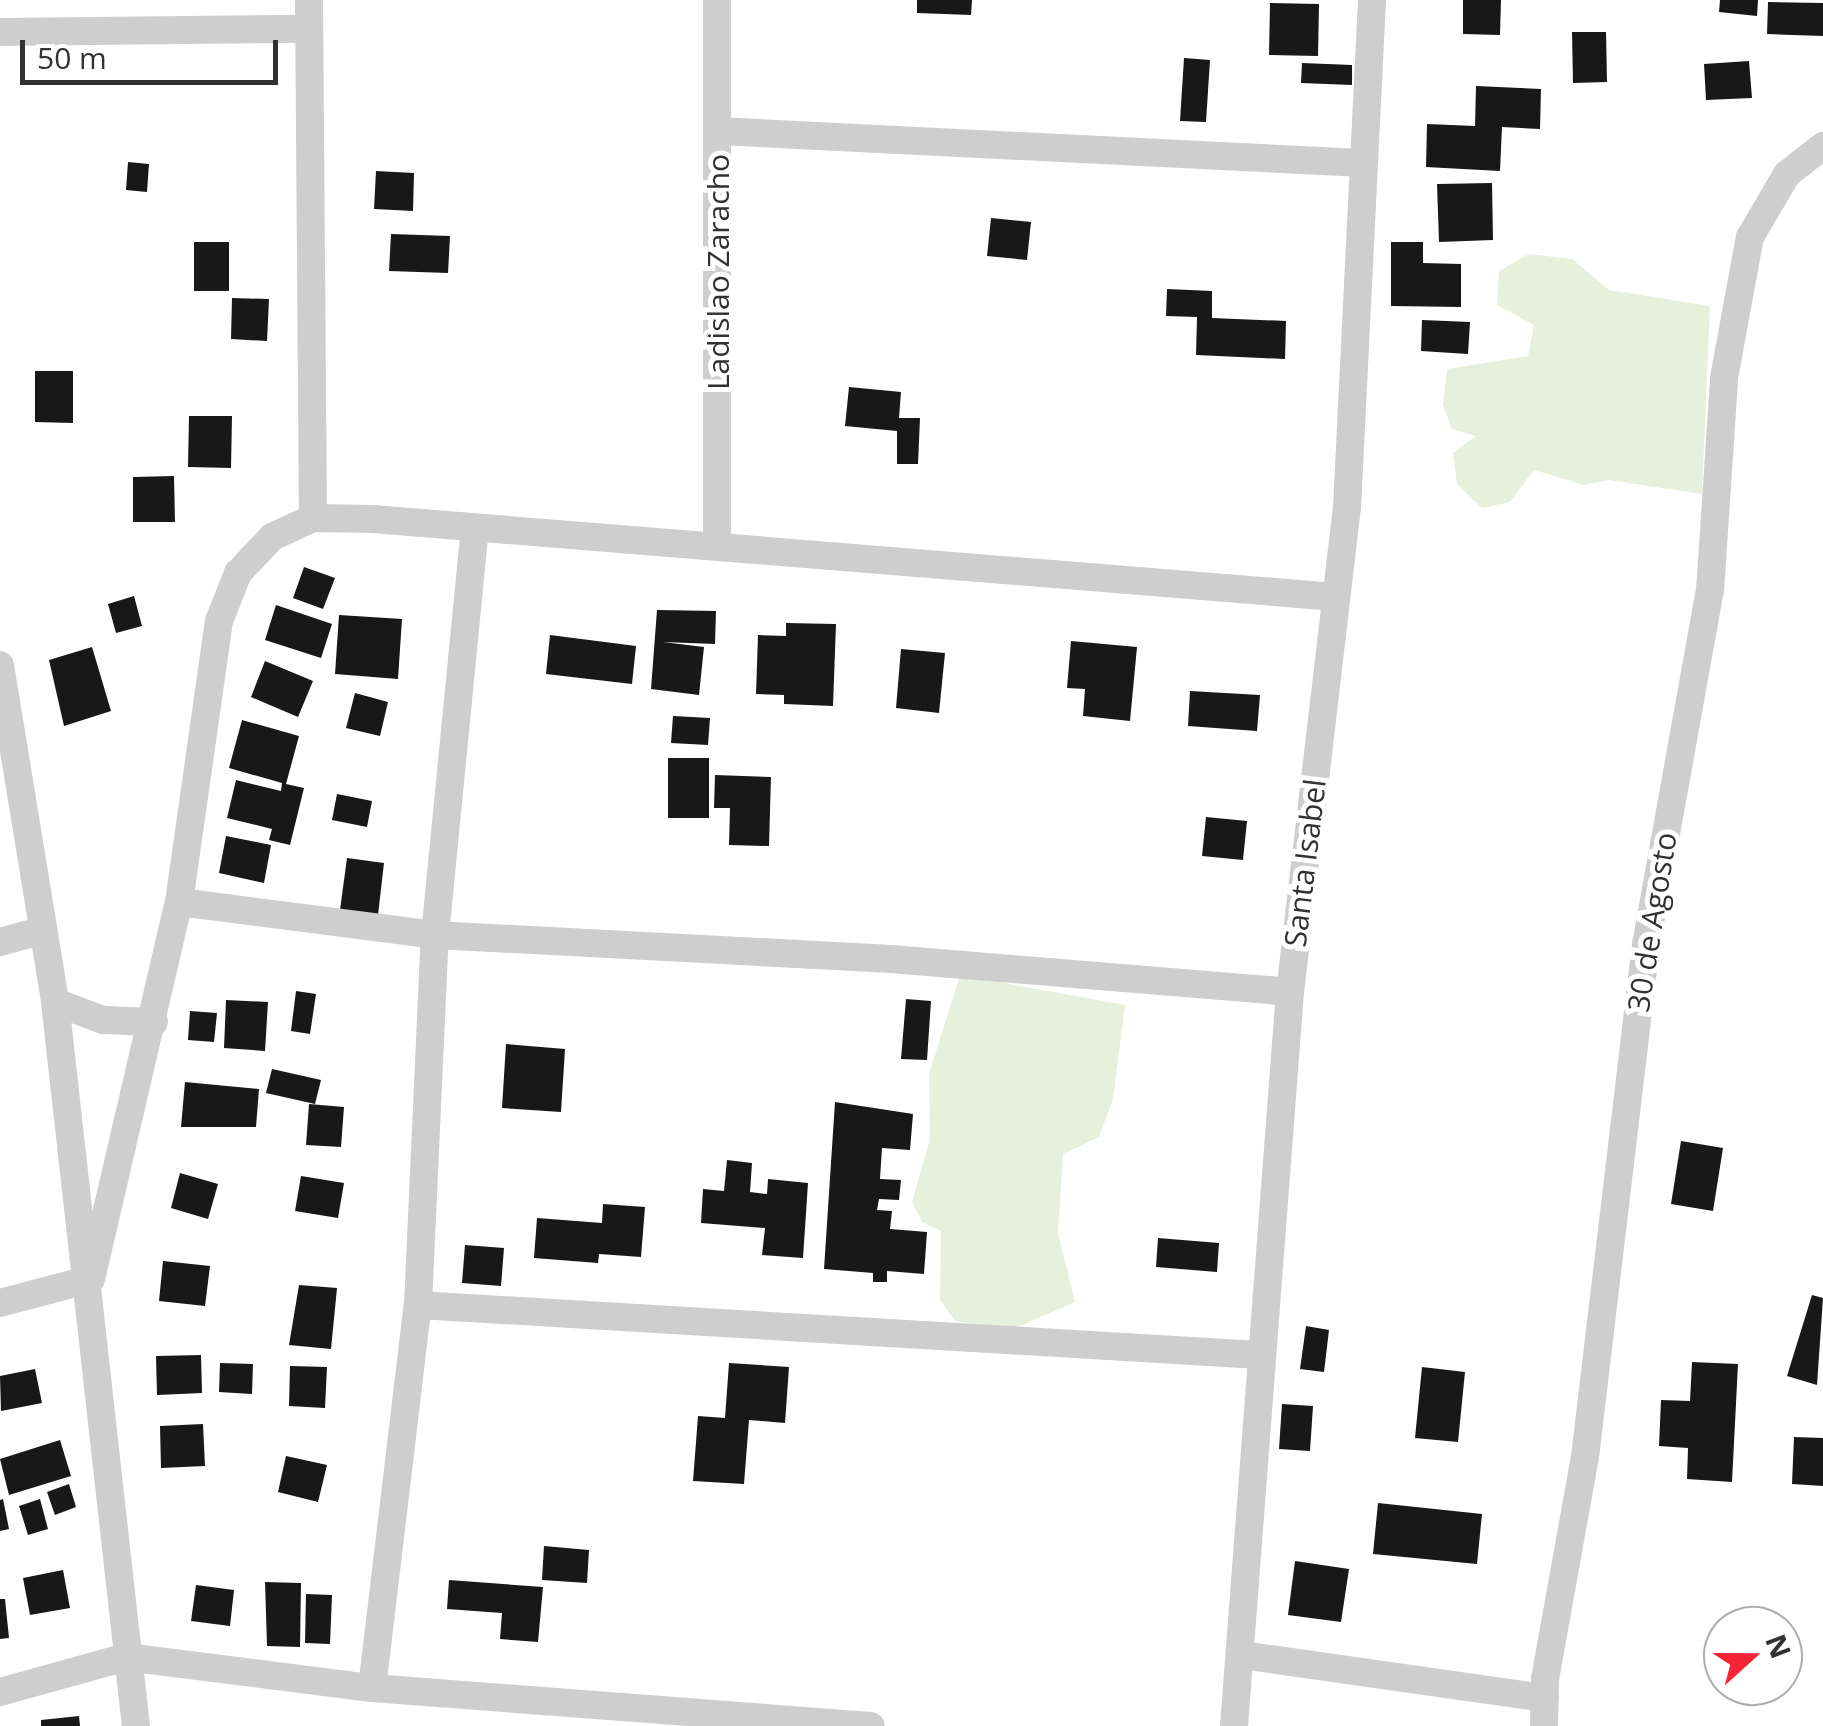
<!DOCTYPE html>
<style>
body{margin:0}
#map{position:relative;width:1823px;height:1726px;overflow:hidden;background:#fff;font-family:"Open Sans",sans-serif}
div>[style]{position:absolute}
.green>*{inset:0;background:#e7efdd}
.building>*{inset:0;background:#181818}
.minor>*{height:28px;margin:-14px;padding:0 14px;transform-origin:14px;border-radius:14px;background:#cecece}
span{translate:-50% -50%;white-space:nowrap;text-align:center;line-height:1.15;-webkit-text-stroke:10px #fff;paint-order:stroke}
.street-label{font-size:30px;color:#313131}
.north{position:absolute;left:1703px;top:1606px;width:100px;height:100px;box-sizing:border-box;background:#fff;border:2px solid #adadad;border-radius:50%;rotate:69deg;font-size:28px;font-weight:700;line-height:40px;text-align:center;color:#313131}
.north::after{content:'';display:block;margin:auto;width:35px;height:45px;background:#f62434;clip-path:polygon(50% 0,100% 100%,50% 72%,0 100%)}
.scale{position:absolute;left:20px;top:40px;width:258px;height:45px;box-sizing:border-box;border:5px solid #313131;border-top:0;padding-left:12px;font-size:30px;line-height:35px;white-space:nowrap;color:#313131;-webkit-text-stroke:8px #fff;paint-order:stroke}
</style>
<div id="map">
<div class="green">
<div style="clip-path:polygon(1529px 254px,1572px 259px,1609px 290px,1710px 306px,1702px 494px,1609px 480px,1584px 485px,1534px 470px,1510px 502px,1482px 508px,1457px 484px,1453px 453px,1476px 436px,1452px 429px,1443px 405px,1447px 369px,1528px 356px,1534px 325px,1497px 305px,1499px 271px)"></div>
<div style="clip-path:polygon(960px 975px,1125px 1005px,1113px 1099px,1099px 1137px,1063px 1154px,1058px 1233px,1075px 1302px,1011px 1330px,955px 1321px,940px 1300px,941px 1231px,922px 1222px,912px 1202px,930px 1139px,929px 1074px)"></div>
</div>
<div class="building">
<div style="clip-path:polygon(917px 0,972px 0,971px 15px,917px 13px)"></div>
<div style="clip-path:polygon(1463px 0,1501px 0,1500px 35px,1463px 34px)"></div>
<div style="clip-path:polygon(1720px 0,1758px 0,1757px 16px,1719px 12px)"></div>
<div style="clip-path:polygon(1768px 2px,1823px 3px,1823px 36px,1767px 34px)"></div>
<div style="clip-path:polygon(1270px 3px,1319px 4px,1318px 56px,1269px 55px)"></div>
<div style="clip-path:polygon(1572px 32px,1606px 32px,1607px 82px,1573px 83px)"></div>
<div style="clip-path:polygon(1184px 58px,1210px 60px,1206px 122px,1180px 121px)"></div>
<div style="clip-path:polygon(1749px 61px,1752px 98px,1706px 100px,1704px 64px)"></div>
<div style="clip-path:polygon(1302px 63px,1352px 65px,1352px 85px,1301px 83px)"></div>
<div style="clip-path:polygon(1476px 86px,1541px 89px,1540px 129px,1502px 127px,1500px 171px,1426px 167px,1427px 124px,1475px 126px)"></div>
<div style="clip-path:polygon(128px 162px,149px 164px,147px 192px,126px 190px)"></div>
<div style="clip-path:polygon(376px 171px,414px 173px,413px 211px,374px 209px)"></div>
<div style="clip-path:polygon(1492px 183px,1493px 240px,1439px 242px,1437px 184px)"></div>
<div style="clip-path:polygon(991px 218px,1031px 222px,1027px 260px,987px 256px)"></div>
<div style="clip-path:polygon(391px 234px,450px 236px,448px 273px,389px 271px)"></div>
<div style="clip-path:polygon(194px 242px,229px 242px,229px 291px,194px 291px)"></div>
<div style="clip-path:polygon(1391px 242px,1423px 242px,1423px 263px,1461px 264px,1461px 307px,1391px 306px)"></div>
<div style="clip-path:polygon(1167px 289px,1212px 291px,1212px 318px,1286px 321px,1285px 359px,1196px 355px,1197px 317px,1166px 316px)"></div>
<div style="clip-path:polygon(232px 298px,269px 299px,267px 341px,231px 339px)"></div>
<div style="clip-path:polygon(1422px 320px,1470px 322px,1468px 354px,1421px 351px)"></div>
<div style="clip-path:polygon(35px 371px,73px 371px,73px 423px,35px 422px)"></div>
<div style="clip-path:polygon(849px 387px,901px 392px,899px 418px,920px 418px,918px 464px,897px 464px,897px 431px,845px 426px)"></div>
<div style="clip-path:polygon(189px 416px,232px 416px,231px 468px,188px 467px)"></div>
<div style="clip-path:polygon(174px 476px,175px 522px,133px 522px,133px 477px)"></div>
<div style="clip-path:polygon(304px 567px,335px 578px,323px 609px,293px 598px)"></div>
<div style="clip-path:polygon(134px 596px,142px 626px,116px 633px,108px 604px)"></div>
<div style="clip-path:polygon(276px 605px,332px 624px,321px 658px,265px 640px)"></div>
<div style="clip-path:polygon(657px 610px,716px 611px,715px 644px,663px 642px,704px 647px,699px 695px,651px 689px)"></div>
<div style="clip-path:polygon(339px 615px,402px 619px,398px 679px,335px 674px)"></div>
<div style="clip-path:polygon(786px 623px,836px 624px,833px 706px,784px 704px,784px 695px,756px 694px,758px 635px,786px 636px)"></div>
<div style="clip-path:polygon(550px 635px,636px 646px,632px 684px,546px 674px)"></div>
<div style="clip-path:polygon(1071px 641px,1137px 647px,1130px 721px,1083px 716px,1085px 689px,1067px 688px)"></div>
<div style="clip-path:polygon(92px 647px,111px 711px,64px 726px,49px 660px)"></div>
<div style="clip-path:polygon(901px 649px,945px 653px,939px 713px,896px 708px)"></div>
<div style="clip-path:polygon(265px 661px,313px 681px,298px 717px,251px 697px)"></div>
<div style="clip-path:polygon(1190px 691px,1260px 695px,1257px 731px,1188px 726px)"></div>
<div style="clip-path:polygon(355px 693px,388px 702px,380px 736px,346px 728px)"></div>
<div style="clip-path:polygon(673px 716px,710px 718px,708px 745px,671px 743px)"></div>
<div style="clip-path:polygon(242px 720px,299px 736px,286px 784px,304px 788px,290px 845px,269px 840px,272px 829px,227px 818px,236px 780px,281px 791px,282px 783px,229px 768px)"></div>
<div style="clip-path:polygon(668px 758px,709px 758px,709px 818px,668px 818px)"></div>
<div style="clip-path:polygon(715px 775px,771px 777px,769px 846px,729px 845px,730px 808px,714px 808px)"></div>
<div style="clip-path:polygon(337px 794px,372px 801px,367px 827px,332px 820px)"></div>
<div style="clip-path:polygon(1206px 817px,1247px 821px,1243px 860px,1202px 856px)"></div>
<div style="clip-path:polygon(226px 836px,271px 845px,264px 883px,219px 873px)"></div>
<div style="clip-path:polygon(347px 858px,384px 863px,378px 915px,340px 910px)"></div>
<div style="clip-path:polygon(296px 991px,316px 994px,310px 1034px,291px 1031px)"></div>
<div style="clip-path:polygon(906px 999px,931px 1001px,927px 1060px,901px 1059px)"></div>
<div style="clip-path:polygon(226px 1000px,268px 1002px,265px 1051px,224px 1048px)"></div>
<div style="clip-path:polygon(190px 1011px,217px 1013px,214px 1042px,188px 1040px)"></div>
<div style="clip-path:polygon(506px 1044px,565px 1049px,561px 1112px,502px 1108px)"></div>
<div style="clip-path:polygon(272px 1069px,321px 1080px,315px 1104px,266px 1093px)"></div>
<div style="clip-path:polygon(185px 1082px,259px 1089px,256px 1127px,181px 1127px)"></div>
<div style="clip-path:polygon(835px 1102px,913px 1114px,910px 1150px,882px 1148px,880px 1179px,901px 1180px,899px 1200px,879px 1199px,877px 1210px,892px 1211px,890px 1229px,927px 1232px,924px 1274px,887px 1271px,887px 1282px,873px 1282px,873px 1273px,824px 1269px)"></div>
<div style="clip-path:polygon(309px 1104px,344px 1107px,341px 1147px,306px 1145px)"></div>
<div style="clip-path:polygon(1681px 1141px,1723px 1148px,1713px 1211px,1671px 1204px)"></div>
<div style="clip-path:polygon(727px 1160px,752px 1163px,750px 1192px,767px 1194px,768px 1179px,808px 1183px,803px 1258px,762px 1255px,765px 1228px,701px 1223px,703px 1189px,724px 1191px)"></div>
<div style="clip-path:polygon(180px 1173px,218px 1184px,208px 1219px,171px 1208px)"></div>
<div style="clip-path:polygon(301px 1176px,344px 1183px,338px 1218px,295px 1211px)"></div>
<div style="clip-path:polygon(603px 1204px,645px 1207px,641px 1257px,599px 1254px,598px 1263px,534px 1258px,537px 1218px,602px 1223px)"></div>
<div style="clip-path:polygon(1158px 1238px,1219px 1243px,1217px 1272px,1156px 1267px)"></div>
<div style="clip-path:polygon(465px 1245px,504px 1248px,501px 1286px,462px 1283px)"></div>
<div style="clip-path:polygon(163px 1261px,210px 1266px,205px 1306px,159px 1301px)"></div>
<div style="clip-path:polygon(299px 1285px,337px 1288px,331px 1349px,289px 1345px)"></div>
<div style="clip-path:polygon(1812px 1295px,1823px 1298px,1817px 1385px,1787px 1376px)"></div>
<div style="clip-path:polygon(1306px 1326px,1329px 1330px,1324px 1372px,1300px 1369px)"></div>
<div style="clip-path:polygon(201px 1355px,202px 1393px,157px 1395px,156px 1356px)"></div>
<div style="clip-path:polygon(1692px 1362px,1738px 1364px,1732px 1482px,1687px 1479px,1688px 1448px,1659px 1446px,1661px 1400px,1690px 1401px)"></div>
<div style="clip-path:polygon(220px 1363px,253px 1364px,252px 1394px,219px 1392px)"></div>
<div style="clip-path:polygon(729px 1363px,789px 1367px,785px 1423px,749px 1420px,744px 1484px,693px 1481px,698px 1416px,725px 1418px)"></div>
<div style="clip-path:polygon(290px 1366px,327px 1367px,325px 1408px,289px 1406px)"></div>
<div style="clip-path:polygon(1422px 1367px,1465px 1372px,1458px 1442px,1415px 1438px)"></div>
<div style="clip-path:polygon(35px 1369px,42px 1403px,1px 1411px,0 1376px)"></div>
<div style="clip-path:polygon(1282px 1404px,1313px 1406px,1310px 1451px,1279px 1449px)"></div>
<div style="clip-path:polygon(203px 1424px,205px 1466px,161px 1468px,160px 1426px)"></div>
<div style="clip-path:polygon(1794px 1437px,1823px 1438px,1823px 1486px,1792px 1484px)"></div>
<div style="clip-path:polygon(60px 1440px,71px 1476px,9px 1495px,0 1459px)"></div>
<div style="clip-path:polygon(286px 1456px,327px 1465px,318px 1502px,278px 1492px)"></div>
<div style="clip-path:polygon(69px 1484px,76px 1507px,55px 1515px,47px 1492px)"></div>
<div style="clip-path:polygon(3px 1499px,9px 1529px,0 1531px,0 1500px)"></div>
<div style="clip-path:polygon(40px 1499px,48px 1529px,28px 1535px,19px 1506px)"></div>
<div style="clip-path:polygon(1378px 1503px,1482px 1514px,1477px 1564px,1373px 1554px)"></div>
<div style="clip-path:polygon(544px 1546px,589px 1550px,587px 1583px,542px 1580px)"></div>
<div style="clip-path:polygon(1295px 1561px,1349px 1569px,1341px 1622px,1288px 1615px)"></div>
<div style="clip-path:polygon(63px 1570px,70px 1608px,30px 1615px,23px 1578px)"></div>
<div style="clip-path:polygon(449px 1580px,543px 1587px,538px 1642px,500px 1639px,502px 1613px,447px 1609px)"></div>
<div style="clip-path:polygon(265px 1582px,301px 1583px,300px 1647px,267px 1646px)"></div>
<div style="clip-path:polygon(196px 1585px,234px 1590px,230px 1626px,191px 1621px)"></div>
<div style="clip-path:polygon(306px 1594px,332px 1595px,330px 1644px,305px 1643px)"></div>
<div style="clip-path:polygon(0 1599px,5px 1599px,9px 1638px,0 1639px)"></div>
<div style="clip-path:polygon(79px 1716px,80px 1726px,41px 1726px,41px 1720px)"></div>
</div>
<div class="minor">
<div style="left:309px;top:0;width:518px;rotate:89.56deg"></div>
<div style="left:717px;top:0;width:544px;rotate:90deg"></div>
<div style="left:0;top:32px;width:309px;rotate:-0.6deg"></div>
<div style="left:717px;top:131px;width:647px;rotate:2.84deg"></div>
<div style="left:0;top:665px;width:341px;rotate:80.7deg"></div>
<div style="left:55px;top:1002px;width:729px;rotate:83.62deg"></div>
<div style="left:179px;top:902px;width:258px;rotate:7.3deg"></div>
<div style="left:435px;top:935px;width:457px;rotate:3deg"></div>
<div style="left:891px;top:959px;width:400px;rotate:4.7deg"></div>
<div style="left:0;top:942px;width:45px;rotate:-15.6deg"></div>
<div style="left:55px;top:1002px;width:51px;rotate:20.6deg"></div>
<div style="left:103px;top:1020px;width:51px;rotate:2.2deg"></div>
<div style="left:0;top:1303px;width:94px;rotate:-14.8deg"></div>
<div style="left:91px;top:1279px;width:387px;rotate:-76.9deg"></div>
<div style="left:179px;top:902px;width:284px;rotate:-81.9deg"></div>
<div style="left:219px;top:621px;width:52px;rotate:-68.4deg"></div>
<div style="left:238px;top:573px;width:50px;rotate:-46.6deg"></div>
<div style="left:272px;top:537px;width:45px;rotate:-24.9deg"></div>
<div style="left:313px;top:518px;width:60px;rotate:1deg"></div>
<div style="left:373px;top:519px;width:966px;rotate:4.63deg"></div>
<div style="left:418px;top:1305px;width:842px;rotate:3.4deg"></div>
<div style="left:1242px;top:1655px;width:306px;rotate:8.1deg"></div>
<div style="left:372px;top:1688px;width:386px;rotate:-83.2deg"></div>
<div style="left:418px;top:1305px;width:370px;rotate:-87.4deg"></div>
<div style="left:435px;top:935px;width:407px;rotate:-84.4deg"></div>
<div style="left:0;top:1692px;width:131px;rotate:-15.5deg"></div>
<div style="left:126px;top:1657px;width:248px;rotate:7.2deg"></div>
<div style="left:372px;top:1688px;width:500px;rotate:4.35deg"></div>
<div style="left:1234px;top:1726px;width:736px;rotate:-85.64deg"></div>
<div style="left:1290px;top:992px;width:487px;rotate:-83.3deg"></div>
<div style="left:1347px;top:508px;width:509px;rotate:-87.18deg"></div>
<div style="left:1544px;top:1726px;width:47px;rotate:-88.8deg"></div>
<div style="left:1545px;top:1679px;width:226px;rotate:-79.8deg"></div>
<div style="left:1585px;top:1457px;width:516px;rotate:-83.21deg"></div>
<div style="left:1646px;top:945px;width:360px;rotate:-79.8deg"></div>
<div style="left:1710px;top:591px;width:213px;rotate:-86.2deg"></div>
<div style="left:1724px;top:378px;width:143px;rotate:-79.6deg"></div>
<div style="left:1750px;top:237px;width:73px;rotate:-59.6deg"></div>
<div style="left:1787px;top:174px;width:46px;rotate:-37.9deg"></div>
</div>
<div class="street-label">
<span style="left:718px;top:272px;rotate:-90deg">Ladislao Zaracho</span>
<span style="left:1305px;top:863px;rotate:-83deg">Santa Isabel</span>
<span style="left:1652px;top:922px;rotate:-81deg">30 de Agosto</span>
</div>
<div class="north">N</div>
<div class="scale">50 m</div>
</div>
